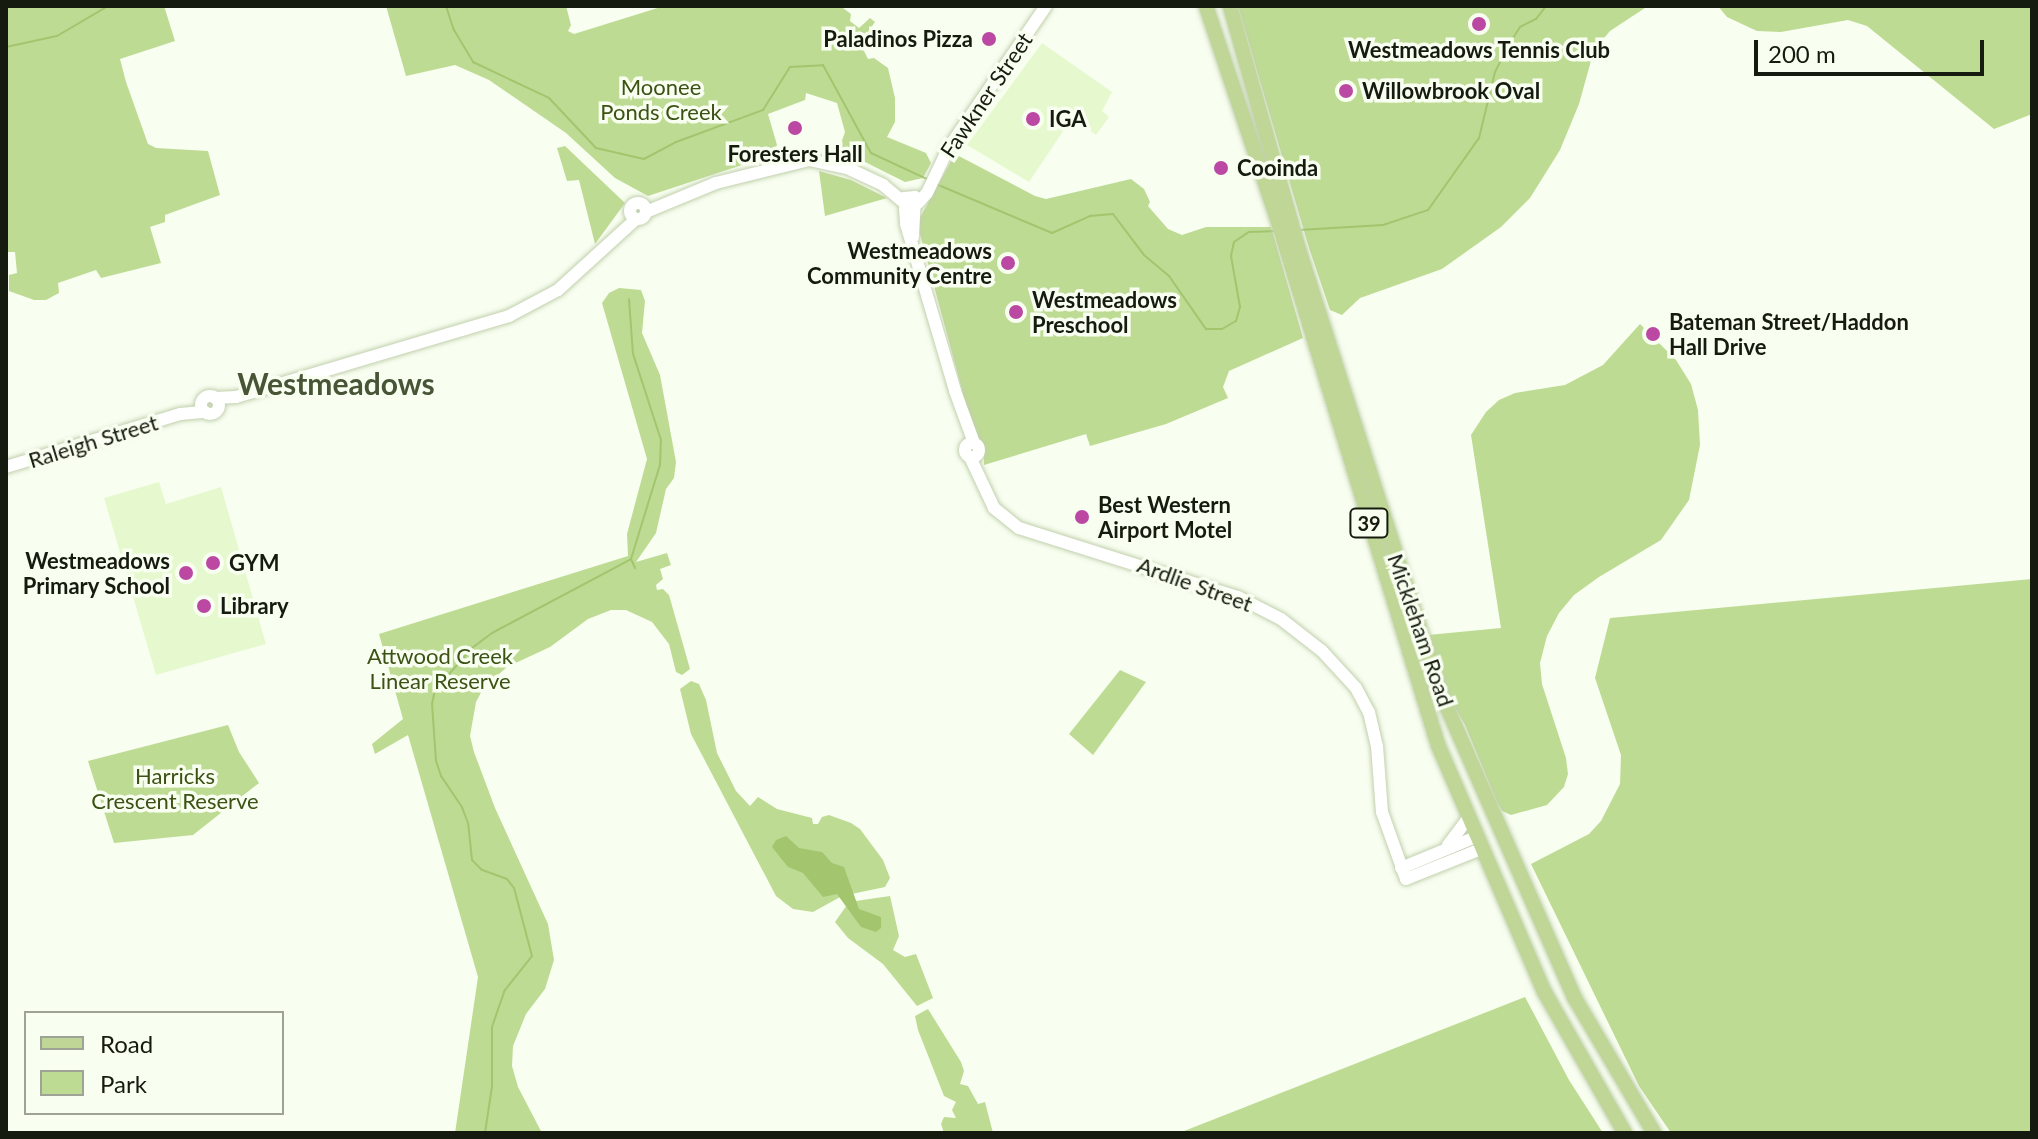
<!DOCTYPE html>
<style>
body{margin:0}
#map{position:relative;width:2038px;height:1139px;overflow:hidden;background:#f8fef0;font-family:Lato,sans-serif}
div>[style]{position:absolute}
.built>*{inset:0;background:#e6f9ce}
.green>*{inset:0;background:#bedb94}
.water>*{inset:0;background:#a3c56e}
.stream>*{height:2px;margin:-1px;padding:0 1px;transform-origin:1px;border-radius:1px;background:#a3c56e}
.roads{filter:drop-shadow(0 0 2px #c1d0ad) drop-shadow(0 0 2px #c1d0ad)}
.secondary>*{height:12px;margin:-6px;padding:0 6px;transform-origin:6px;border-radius:6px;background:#fff}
.secondary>.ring{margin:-6px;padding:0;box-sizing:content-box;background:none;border:12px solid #fff;border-radius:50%}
.primary>*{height:14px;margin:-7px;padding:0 7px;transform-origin:7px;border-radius:7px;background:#bfd697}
.dots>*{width:22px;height:22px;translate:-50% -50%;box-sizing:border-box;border:4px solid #f8fef0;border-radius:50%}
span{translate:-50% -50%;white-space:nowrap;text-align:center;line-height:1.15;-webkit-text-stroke:7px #f8fef0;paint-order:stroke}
.shield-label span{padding:2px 6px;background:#f8fef0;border:2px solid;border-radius:6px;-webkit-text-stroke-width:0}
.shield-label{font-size:20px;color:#161b0f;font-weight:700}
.poi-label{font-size:22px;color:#161b0f;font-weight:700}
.right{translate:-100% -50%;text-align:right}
.left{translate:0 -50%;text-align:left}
.park-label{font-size:22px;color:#3c5114}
.street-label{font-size:22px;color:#161b0f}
.district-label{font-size:30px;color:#475435;font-weight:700}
.frame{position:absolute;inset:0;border:8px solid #161b0f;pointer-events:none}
.legend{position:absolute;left:24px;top:1011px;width:260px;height:104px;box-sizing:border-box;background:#f8fef0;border:2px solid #9ea396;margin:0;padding:10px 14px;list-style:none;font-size:24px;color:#161b0f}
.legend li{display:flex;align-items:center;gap:16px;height:40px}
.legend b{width:40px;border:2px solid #9ea396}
.scale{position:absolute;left:1754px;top:40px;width:230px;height:36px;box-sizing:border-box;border:4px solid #161b0f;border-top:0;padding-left:10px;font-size:24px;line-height:28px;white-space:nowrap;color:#161b0f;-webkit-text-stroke:6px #f8fef0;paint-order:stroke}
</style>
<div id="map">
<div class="built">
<div style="clip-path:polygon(1042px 43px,1112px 92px,1102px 111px,1109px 117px,1096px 135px,1072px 118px,1029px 182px,967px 145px)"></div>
<div style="clip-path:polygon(159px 482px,166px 504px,221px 487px,266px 644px,156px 675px,104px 498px)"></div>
</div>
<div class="green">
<div style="clip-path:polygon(6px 6px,164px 6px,175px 41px,120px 59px,126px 82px,148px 144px,156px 148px,208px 151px,220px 195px,165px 215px,165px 222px,150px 227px,161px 263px,101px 278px,96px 270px,58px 283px,59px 293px,46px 300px,34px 300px,9px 291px,9px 275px,17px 273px,15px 252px,7px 252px,6px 246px)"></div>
<div style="clip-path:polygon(386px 6px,566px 6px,571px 25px,568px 31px,574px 34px,664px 6px,843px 8px,851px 14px,850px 21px,859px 28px,870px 18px,875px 22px,860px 43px,868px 59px,874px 58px,888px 68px,895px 98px,895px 122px,887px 137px,926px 153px,931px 163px,923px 178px,905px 182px,839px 149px,845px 132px,837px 103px,806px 93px,805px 100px,768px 114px,777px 145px,769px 156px,648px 196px,615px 178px,566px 133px,489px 80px,455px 65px,406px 76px)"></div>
<div style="clip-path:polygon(1238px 6px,1648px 6px,1610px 31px,1594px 50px,1579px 104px,1560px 150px,1530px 198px,1501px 227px,1442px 269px,1360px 298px,1342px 315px,1330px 310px,1309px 248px)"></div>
<div style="clip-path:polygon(1718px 6px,2032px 6px,2032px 114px,1994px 129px,1867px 26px,1848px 20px,1781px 32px,1757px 31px,1727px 17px)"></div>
<div style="clip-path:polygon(565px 146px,625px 203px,595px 244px,579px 180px,567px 181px,557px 148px)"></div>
<div style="clip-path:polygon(955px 154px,1035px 196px,1046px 199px,1131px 179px,1144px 189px,1150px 202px,1148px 206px,1168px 229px,1182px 235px,1206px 227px,1271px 227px,1303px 338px,1229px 371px,1223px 387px,1228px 398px,1166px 424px,1090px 446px,1086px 434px,984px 465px,984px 449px,975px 438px,917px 223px)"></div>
<div style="clip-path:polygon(819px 171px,851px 180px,887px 198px,825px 216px)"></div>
<div style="clip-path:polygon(619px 288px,641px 290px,645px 301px,642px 333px,660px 375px,676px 462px,674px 478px,666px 489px,656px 533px,636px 562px,667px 553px,671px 565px,660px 569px,663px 579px,656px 585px,657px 590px,663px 589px,669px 595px,690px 669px,682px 675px,676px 672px,669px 644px,652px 622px,626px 610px,611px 610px,588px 619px,550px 647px,507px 667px,484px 687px,476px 702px,470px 736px,474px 752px,495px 808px,548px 924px,554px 960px,545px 989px,526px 1014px,513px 1046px,512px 1066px,518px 1087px,542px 1133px,455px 1133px,478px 977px,408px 735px,375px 754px,372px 744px,403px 719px,379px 634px,628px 556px,627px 534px,647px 459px,602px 303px,609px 293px)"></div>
<div style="clip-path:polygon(1640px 324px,1676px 360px,1691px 384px,1698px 410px,1700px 445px,1689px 500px,1661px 540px,1599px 577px,1574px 595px,1559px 613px,1547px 636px,1540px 663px,1542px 684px,1566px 758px,1568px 774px,1564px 787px,1547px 805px,1511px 815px,1502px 811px,1497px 802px,1465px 725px,1445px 690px,1428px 635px,1501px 628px,1471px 435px,1486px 412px,1499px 400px,1515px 393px,1565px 385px,1603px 365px)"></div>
<div style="clip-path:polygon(2032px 579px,2032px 1133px,1671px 1133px,1639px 1086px,1531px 864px,1589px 834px,1601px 821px,1620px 784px,1621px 755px,1595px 678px,1610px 618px)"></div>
<div style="clip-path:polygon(1120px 670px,1146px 682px,1093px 755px,1069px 734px)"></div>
<div style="clip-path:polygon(691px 681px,699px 684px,706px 700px,717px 753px,736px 791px,750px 806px,758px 797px,777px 809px,812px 818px,813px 824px,818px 824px,822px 817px,829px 815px,851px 823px,860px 829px,883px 860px,890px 878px,885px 887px,842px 896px,813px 912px,793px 909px,776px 896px,691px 734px,680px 689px)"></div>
<div style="clip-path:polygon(228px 725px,239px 752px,259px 783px,193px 835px,114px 843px,88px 761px)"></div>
<div style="clip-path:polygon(890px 896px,899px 936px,893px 950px,905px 957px,916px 954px,933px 998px,917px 1006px,883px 964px,848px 938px,835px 922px,849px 902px)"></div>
<div style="clip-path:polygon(1525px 997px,1569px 1080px,1603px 1133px,1179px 1133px)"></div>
<div style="clip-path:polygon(928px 1009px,961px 1062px,964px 1071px,960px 1084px,968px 1086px,978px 1104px,985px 1102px,993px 1133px,944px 1133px,941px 1124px,944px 1117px,956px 1118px,952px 1110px,956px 1102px,944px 1096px,918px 1030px,915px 1016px)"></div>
</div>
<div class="water">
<div style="clip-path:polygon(786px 836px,799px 848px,822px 852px,832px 863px,844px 867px,859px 909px,881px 917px,881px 928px,876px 932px,861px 927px,837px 894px,823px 897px,803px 873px,788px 867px,772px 847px,776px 840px)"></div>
</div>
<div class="stream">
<div style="left:446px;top:6px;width:25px;rotate:72deg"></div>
<div style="left:454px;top:30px;width:37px;rotate:59deg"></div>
<div style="left:473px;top:62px;width:84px;rotate:25.3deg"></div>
<div style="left:549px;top:98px;width:69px;rotate:46.8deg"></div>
<div style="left:596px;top:148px;width:49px;rotate:12.9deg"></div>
<div style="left:644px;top:159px;width:36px;rotate:-28deg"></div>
<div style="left:676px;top:142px;width:93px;rotate:-20.2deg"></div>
<div style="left:763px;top:110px;width:51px;rotate:-57.9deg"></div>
<div style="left:790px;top:67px;width:33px;rotate:-3deg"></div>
<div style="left:823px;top:65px;width:100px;rotate:61.4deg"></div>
<div style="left:871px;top:153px;width:62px;rotate:24.9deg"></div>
<div style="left:6px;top:47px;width:52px;rotate:-12.2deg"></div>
<div style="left:57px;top:36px;width:59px;rotate:-30.5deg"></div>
<div style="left:936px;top:184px;width:126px;rotate:22.9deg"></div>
<div style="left:1052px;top:233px;width:42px;rotate:-24.1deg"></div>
<div style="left:1090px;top:216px;width:23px;rotate:-5deg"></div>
<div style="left:1113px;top:214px;width:51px;rotate:52.9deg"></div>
<div style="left:1144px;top:255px;width:33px;rotate:40deg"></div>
<div style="left:1169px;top:276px;width:65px;rotate:55.1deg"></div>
<div style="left:1206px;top:329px;width:16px"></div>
<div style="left:1222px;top:329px;width:16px;rotate:-30deg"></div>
<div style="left:1236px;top:321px;width:15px;rotate:-74deg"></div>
<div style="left:1240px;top:307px;width:52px;rotate:-100deg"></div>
<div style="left:1231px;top:256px;width:14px;rotate:-78deg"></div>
<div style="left:1234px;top:242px;width:18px;rotate:-34deg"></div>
<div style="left:1249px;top:232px;width:27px;rotate:-2deg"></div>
<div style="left:1299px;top:230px;width:84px;rotate:-3.4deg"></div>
<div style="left:1383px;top:225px;width:47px;rotate:-18.4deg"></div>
<div style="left:1428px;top:210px;width:88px;rotate:-54.7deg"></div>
<div style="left:1479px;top:138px;width:68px;rotate:-76.4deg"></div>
<div style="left:1495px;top:72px;width:31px;rotate:-63deg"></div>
<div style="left:1509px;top:44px;width:20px;rotate:-57deg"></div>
<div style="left:1520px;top:27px;width:18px;rotate:-27deg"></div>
<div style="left:1536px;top:19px;width:16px;rotate:-52deg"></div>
<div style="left:631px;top:559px;width:10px;rotate:66deg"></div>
<div style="left:485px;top:1133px;width:48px;rotate:-81.5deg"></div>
<div style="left:492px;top:1086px;width:59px;rotate:-90deg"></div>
<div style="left:492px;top:1027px;width:39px;rotate:-71deg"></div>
<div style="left:505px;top:990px;width:43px;rotate:-51.5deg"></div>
<div style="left:532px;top:956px;width:70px;rotate:-104.8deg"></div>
<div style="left:514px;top:888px;width:11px;rotate:-128deg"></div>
<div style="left:507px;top:879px;width:27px;rotate:-160deg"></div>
<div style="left:482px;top:870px;width:14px;rotate:-135deg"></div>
<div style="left:472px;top:860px;width:37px;rotate:-96deg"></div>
<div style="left:468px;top:823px;width:17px;rotate:-111deg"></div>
<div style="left:462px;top:807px;width:37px;rotate:-124deg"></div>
<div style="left:441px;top:776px;width:16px;rotate:-108deg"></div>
<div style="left:436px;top:761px;width:57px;rotate:-94deg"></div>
<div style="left:432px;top:704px;width:14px;rotate:-78deg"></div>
<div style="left:435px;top:690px;width:56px;rotate:-48.6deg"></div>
<div style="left:472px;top:648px;width:25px;rotate:-37deg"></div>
<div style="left:492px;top:633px;width:157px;rotate:-28deg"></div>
<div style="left:631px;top:559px;width:98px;rotate:-72.9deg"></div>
<div style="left:660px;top:465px;width:25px;rotate:-88deg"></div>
<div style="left:661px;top:440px;width:90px;rotate:-108deg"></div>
<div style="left:633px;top:354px;width:55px;rotate:-94.2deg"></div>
</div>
<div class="roads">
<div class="secondary">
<div class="ring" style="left:630px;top:203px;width:4px;height:4px"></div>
<div style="left:918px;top:203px;width:13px;rotate:-48deg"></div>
<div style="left:927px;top:193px;width:49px;rotate:-64.5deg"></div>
<div style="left:948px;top:149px;width:173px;rotate:-55.6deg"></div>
<div style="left:905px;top:208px;width:16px;rotate:86deg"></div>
<div style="left:906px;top:224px;width:174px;rotate:73.6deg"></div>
<div style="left:955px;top:391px;width:55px;rotate:69.9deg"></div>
<div style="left:906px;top:208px;width:10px;rotate:-101deg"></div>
<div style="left:904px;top:198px;width:11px;rotate:-5deg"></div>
<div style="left:915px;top:197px;width:40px;rotate:92.9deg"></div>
<div style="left:646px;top:212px;width:76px;rotate:-22.5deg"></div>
<div style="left:716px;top:183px;width:96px;rotate:-13.9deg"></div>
<div style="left:809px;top:160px;width:39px;rotate:12deg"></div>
<div style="left:847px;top:168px;width:40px;rotate:25deg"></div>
<div style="left:883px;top:185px;width:26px;rotate:40deg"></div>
<div class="ring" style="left:201px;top:396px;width:6px;height:6px"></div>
<div style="left:215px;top:398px;width:21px;rotate:-3deg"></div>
<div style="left:236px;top:397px;width:285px;rotate:-16.5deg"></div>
<div style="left:509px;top:316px;width:55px;rotate:-28deg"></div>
<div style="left:558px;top:290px;width:105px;rotate:-42.3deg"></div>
<div class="ring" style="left:965px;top:443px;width:2px;height:2px"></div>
<div style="left:970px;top:457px;width:56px;rotate:64.8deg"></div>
<div style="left:994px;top:508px;width:32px;rotate:39deg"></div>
<div style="left:1019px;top:528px;width:230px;rotate:17.5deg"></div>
<div style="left:1238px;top:597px;width:48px;rotate:27.1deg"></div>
<div style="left:1281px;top:619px;width:52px;rotate:38deg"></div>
<div style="left:1322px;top:651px;width:50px;rotate:47.4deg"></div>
<div style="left:1356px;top:688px;width:27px;rotate:62deg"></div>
<div style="left:1369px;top:712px;width:35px;rotate:77deg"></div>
<div style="left:1377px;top:746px;width:66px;rotate:85.7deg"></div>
<div style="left:1382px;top:812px;width:71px;rotate:70.3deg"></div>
<div style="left:1406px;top:879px;width:81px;rotate:-21.8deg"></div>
<div style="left:6px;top:467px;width:182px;rotate:-16.9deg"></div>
<div style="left:180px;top:414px;width:25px;rotate:-5deg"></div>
<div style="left:1448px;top:845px;width:34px;rotate:-53deg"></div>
<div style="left:1401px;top:868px;width:81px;rotate:-22.5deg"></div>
</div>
<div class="primary">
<div style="left:1206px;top:6px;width:220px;rotate:71.5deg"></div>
<div style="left:1276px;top:215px;width:554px;rotate:73deg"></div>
<div style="left:1438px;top:745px;width:270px;rotate:66.7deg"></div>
<div style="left:1545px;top:993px;width:161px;rotate:60.3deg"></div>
<div style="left:1230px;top:6px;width:254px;rotate:74.2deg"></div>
<div style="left:1299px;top:250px;width:461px;rotate:72.3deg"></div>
<div style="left:1439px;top:689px;width:336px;rotate:66.3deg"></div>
<div style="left:1574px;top:997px;width:158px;rotate:59.5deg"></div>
</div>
</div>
<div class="dots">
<div style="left:1479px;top:24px;background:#bb49a4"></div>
<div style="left:989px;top:39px;background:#bb49a4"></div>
<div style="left:1346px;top:91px;background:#bb49a4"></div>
<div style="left:1033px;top:119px;background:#bb49a4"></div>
<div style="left:795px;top:128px;background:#bb49a4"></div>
<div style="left:1221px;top:168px;background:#bb49a4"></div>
<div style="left:1008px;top:263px;background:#bb49a4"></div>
<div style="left:1016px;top:312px;background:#bb49a4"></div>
<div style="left:1653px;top:334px;background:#bb49a4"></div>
<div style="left:1082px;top:517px;background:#bb49a4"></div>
<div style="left:213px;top:563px;background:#bb49a4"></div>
<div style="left:186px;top:573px;background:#bb49a4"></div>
<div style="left:204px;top:606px;background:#bb49a4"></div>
</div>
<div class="shield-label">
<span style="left:1369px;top:523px">39</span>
</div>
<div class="poi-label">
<span class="right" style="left:973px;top:39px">Paladinos Pizza</span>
<span style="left:1479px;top:50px">Westmeadows Tennis Club</span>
<span class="left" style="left:1362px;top:91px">Willowbrook Oval</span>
<span class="left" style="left:1049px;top:119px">IGA</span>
<span style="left:795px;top:154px">Foresters Hall</span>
<span class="left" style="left:1237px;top:168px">Cooinda</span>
<span class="right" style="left:992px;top:263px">Westmeadows<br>Community Centre</span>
<span class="left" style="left:1032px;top:312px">Westmeadows<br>Preschool</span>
<span class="left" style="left:1669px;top:334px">Bateman Street/Haddon<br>Hall Drive</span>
<span class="left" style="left:1098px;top:517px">Best Western<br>Airport Motel</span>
<span class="right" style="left:170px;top:573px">Westmeadows<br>Primary School</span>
<span class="left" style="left:229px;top:563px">GYM</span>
<span class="left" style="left:220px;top:606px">Library</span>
</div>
<div class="park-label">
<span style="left:661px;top:99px">Moonee<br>Ponds Creek</span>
<span style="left:440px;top:668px">Attwood Creek<br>Linear Reserve</span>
<span style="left:175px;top:788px">Harricks<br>Crescent Reserve</span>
</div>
<div class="street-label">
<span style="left:986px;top:95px;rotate:-56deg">Fawkner Street</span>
<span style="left:93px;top:441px;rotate:-17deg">Raleigh Street</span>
<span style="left:1195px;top:584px;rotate:20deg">Ardlie Street</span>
<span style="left:1421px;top:630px;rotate:71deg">Mickleham Road</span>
</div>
<div class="district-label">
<span style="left:336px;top:383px">Westmeadows</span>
</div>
<div class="frame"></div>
<ul class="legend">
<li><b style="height:10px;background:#bfd697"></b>Road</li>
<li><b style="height:22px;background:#bedb94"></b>Park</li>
</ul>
<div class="scale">200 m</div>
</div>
